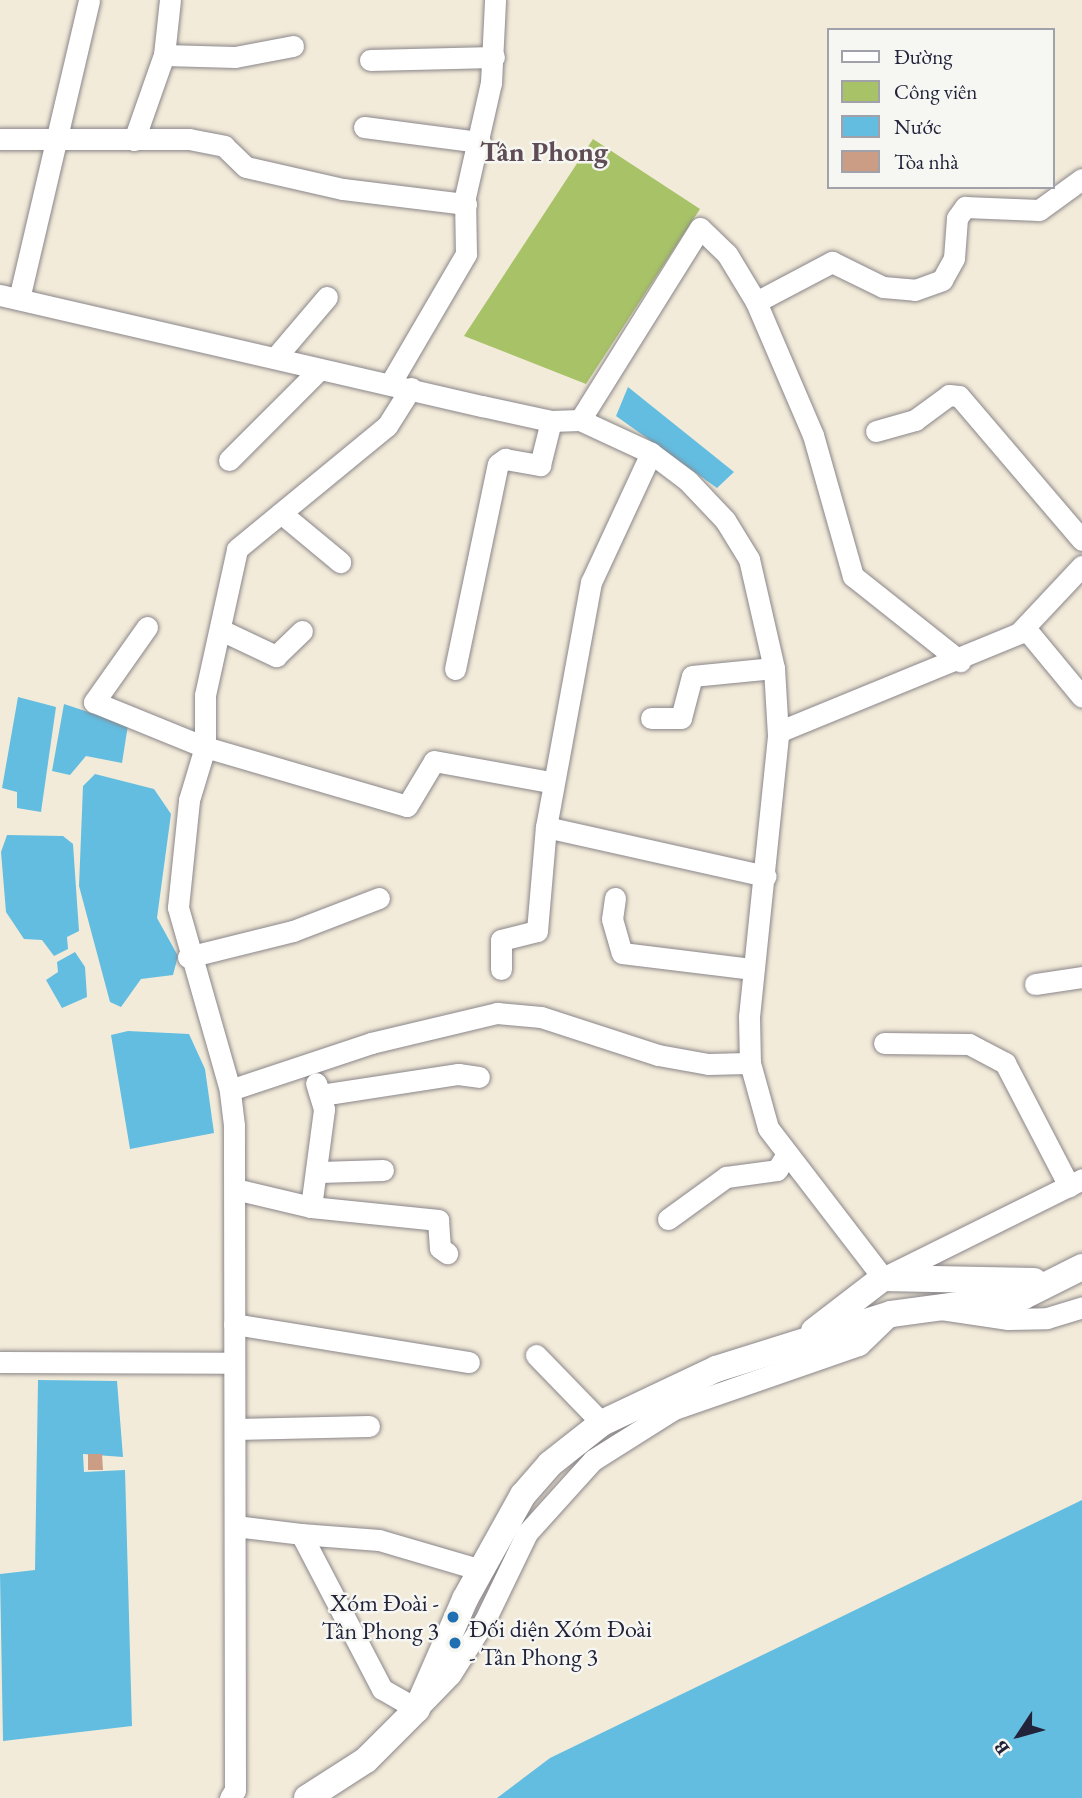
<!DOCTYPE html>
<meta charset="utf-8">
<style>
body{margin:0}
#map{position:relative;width:1082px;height:1798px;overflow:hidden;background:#f3ebd9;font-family:"EB Garamond",serif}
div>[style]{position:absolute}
.green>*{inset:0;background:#a8c268}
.water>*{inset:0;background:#63bde1}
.building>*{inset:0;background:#cc9d85}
.roads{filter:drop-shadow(0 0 2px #8a868a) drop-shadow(0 0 2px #8a868a)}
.minor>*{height:21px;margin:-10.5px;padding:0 10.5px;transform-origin:10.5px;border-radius:10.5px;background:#fff}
.major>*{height:26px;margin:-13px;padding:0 13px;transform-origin:13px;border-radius:13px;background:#fff}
.dots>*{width:19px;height:19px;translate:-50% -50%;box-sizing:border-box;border:4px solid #f6f6f2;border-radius:50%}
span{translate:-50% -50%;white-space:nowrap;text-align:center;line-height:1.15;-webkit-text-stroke:5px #f6f6f2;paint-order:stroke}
.poi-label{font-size:24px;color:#22223b}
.right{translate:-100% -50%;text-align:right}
.left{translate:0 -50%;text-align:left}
.quarter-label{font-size:28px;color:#5e4d55;font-weight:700}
.legend{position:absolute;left:827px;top:28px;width:228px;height:161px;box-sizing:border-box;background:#f6f6f2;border:2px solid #a1a1a9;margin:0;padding:9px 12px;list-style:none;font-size:21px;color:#22223b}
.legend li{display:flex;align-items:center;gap:14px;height:35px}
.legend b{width:35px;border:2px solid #a1a1a9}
.north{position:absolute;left:984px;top:1700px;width:70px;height:70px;-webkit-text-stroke:5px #f6f6f2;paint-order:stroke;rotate:234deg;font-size:19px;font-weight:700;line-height:28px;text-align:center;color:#22223b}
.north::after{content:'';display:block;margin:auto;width:24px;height:32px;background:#22223b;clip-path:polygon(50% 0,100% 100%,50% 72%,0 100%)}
</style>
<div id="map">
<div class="green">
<div style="clip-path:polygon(593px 139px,700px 209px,586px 384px,464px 336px)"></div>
</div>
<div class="water">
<div style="clip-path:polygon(628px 387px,734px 472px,717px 488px,616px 416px)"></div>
<div style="clip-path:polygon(18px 697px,56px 707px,41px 812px,17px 808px,17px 792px,2px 788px)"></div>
<div style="clip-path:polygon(64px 704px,128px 725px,122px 763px,86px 756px,70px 775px,52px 771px)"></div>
<div style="clip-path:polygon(95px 774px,154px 789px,171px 814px,157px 918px,178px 956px,173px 975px,141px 979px,121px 1007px,110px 1002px,79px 886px,83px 786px)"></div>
<div style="clip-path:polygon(7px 835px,63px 836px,73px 844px,79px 931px,67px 937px,68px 949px,54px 956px,42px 940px,24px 939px,6px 912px,1px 852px)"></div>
<div style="clip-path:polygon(75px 952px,85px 967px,87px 997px,62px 1008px,46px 980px,58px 972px,57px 962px)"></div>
<div style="clip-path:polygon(128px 1031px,189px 1034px,205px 1069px,214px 1133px,130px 1149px,111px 1035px)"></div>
<div style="clip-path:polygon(38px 1380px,117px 1381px,123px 1457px,83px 1454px,84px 1472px,125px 1470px,132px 1726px,3px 1741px,0 1574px,35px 1570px)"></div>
<div style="clip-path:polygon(1082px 1500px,1082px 1798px,497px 1798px,550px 1758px)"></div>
</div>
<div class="building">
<div style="clip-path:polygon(88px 1454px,102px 1454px,103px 1470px,88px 1470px)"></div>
</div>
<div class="roads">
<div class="minor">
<div style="left:164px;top:55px;width:71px;rotate:1.6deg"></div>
<div style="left:235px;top:57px;width:59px;rotate:-10.7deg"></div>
<div style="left:370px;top:60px;width:124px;rotate:-1.4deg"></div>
<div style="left:364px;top:127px;width:117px;rotate:7.4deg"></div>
<div style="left:0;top:139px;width:189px"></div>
<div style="left:189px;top:139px;width:36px;rotate:11deg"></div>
<div style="left:224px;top:146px;width:30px;rotate:44deg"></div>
<div style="left:246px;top:167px;width:99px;rotate:12.8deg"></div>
<div style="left:343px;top:189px;width:124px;rotate:7deg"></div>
<div style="left:134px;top:140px;width:90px;rotate:-70.6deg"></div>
<div style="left:164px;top:55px;width:55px;rotate:-83.8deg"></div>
<div style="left:0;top:295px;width:495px;rotate:13deg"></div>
<div style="left:482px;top:406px;width:71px;rotate:12.3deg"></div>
<div style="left:551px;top:421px;width:29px;rotate:-2deg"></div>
<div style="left:580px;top:420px;width:78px;rotate:24.9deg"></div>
<div style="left:651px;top:453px;width:46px;rotate:37.1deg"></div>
<div style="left:688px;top:481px;width:54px;rotate:46.5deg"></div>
<div style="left:725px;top:520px;width:46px;rotate:58.4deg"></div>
<div style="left:749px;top:559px;width:112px;rotate:77.1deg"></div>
<div style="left:774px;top:668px;width:68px;rotate:86.6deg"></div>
<div style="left:778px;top:736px;width:282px;rotate:95.9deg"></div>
<div style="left:749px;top:1017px;width:46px;rotate:88.8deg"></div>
<div style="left:750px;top:1063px;width:67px;rotate:74.5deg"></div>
<div style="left:768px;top:1128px;width:189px;rotate:52.5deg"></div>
<div style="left:883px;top:1278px;width:222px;rotate:-26.4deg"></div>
<div style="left:19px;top:299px;width:307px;rotate:-76.8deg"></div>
<div style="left:756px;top:302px;width:86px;rotate:-27.8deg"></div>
<div style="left:832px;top:262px;width:57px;rotate:26.1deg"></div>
<div style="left:883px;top:287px;width:32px;rotate:5deg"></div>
<div style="left:915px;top:290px;width:29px;rotate:-20deg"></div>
<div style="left:942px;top:280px;width:25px;rotate:-61deg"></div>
<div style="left:954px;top:258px;width:40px;rotate:-85.7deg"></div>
<div style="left:957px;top:218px;width:14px;rotate:-54deg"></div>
<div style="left:965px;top:207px;width:74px;rotate:2.3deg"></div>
<div style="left:1039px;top:210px;width:53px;rotate:-35.8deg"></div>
<div style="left:275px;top:358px;width:80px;rotate:-49.6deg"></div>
<div style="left:390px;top:384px;width:151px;rotate:-59.7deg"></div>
<div style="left:466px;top:254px;width:57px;rotate:-91deg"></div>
<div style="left:465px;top:197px;width:117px;rotate:-77.2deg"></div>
<div style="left:491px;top:83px;width:83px;rotate:-87.2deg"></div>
<div style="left:580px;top:420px;width:226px;rotate:-58deg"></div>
<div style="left:700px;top:228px;width:37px;rotate:44deg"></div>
<div style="left:727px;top:254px;width:56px;rotate:58.9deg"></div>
<div style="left:756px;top:302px;width:145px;rotate:66.8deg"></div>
<div style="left:813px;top:435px;width:147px;rotate:74.2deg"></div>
<div style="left:853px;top:576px;width:137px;rotate:38.5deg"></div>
<div style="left:876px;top:431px;width:41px;rotate:-15.8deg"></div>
<div style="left:915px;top:420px;width:42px;rotate:-36.3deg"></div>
<div style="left:949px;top:395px;width:10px;rotate:6deg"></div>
<div style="left:959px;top:396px;width:189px;rotate:49.5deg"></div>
<div style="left:651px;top:453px;width:142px;rotate:114.9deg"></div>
<div style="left:591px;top:582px;width:249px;rotate:100.4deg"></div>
<div style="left:546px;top:827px;width:225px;rotate:12.6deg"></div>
<div style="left:229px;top:460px;width:127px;rotate:-45deg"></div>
<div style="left:281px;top:513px;width:77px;rotate:39.7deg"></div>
<div style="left:147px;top:627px;width:92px;rotate:125.2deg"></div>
<div style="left:94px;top:702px;width:120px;rotate:22.1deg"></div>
<div style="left:205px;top:747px;width:210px;rotate:16.3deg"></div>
<div style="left:407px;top:806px;width:52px;rotate:-59deg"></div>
<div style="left:434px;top:761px;width:117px;rotate:10.3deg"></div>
<div style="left:1025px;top:628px;width:89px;rotate:50.4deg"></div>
<div style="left:223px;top:631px;width:59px;rotate:25.3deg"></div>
<div style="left:276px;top:656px;width:36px;rotate:-44deg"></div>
<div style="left:455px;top:669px;width:209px;rotate:-78.2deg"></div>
<div style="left:498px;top:464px;width:9px;rotate:-36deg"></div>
<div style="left:505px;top:459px;width:36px;rotate:10deg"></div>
<div style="left:540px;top:465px;width:45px;rotate:-76deg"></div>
<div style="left:651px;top:718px;width:30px"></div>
<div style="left:681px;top:718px;width:43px;rotate:-75.3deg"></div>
<div style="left:692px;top:676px;width:82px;rotate:-5.6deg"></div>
<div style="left:778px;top:732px;width:261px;rotate:-22.3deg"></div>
<div style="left:1019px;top:633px;width:92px;rotate:-46.8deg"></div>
<div style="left:615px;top:898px;width:21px;rotate:98deg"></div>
<div style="left:612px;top:919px;width:35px;rotate:74deg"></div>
<div style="left:622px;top:953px;width:132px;rotate:7deg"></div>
<div style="left:188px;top:957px;width:108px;rotate:-13.9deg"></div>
<div style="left:293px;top:931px;width:92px;rotate:-21deg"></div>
<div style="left:501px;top:969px;width:29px;rotate:-90deg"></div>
<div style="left:501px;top:940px;width:37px;rotate:-14deg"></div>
<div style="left:537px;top:931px;width:104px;rotate:-85.1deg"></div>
<div style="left:1035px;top:984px;width:48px;rotate:-8.5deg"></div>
<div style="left:884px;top:1043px;width:85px;rotate:0.7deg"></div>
<div style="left:969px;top:1044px;width:41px;rotate:27.8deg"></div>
<div style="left:1005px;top:1063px;width:139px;rotate:62.5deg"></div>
<div style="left:230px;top:1090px;width:149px;rotate:-18.4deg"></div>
<div style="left:371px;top:1043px;width:130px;rotate:-13.4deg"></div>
<div style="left:497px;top:1013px;width:44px;rotate:5.2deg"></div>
<div style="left:541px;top:1017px;width:123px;rotate:18deg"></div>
<div style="left:658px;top:1055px;width:51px;rotate:10.2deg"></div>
<div style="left:708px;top:1064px;width:42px;rotate:-1.4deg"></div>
<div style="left:321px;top:1095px;width:139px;rotate:-8.7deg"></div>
<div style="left:458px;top:1074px;width:21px;rotate:8deg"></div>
<div style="left:320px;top:1172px;width:63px;rotate:-1.8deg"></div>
<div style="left:235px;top:1189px;width:78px;rotate:13.3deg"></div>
<div style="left:311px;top:1207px;width:128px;rotate:5.8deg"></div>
<div style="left:438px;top:1220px;width:28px;rotate:86deg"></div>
<div style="left:440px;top:1248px;width:9px;rotate:36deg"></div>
<div style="left:311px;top:1207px;width:99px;rotate:-82.4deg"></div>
<div style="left:324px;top:1109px;width:27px;rotate:-107deg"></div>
<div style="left:668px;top:1219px;width:72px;rotate:-35.9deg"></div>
<div style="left:726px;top:1177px;width:51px;rotate:-7.8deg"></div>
<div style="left:777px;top:1170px;width:19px;rotate:-58deg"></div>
<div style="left:941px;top:1309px;width:68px;rotate:8.5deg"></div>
<div style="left:1008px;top:1319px;width:39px;rotate:-1deg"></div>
<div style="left:1047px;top:1318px;width:37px;rotate:-17deg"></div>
<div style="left:234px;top:1324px;width:238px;rotate:9.2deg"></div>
<div style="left:536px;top:1355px;width:95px;rotate:45.9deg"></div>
<div style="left:0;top:1362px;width:234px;rotate:0.2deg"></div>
<div style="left:235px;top:1429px;width:134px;rotate:-1.3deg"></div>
<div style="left:235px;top:1526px;width:66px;rotate:6.9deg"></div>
<div style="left:301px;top:1534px;width:175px;rotate:62.4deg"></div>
<div style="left:382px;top:1689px;width:40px;rotate:29.7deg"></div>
<div style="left:417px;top:1709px;width:47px;rotate:-45.9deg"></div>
<div style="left:450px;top:1675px;width:65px;rotate:-57.5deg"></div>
<div style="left:485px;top:1620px;width:97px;rotate:-64.2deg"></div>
<div style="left:527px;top:1533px;width:98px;rotate:-47.9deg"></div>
<div style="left:593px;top:1460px;width:96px;rotate:-32.2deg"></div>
<div style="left:674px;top:1409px;width:196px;rotate:-19.1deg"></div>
<div style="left:859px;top:1345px;width:45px;rotate:-44.1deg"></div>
<div style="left:301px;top:1534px;width:78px;rotate:4.4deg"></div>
<div style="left:379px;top:1540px;width:106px;rotate:16.4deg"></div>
<div style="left:230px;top:1798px;width:9px;rotate:-58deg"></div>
<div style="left:235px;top:1790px;width:665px;rotate:-90.09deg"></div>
<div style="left:234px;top:1125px;width:35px;rotate:-97deg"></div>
<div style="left:230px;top:1090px;width:190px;rotate:-105.9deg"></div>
<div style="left:178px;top:907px;width:108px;rotate:-84.1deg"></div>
<div style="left:189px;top:800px;width:55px;rotate:-73.2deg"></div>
<div style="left:205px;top:747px;width:52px;rotate:-90deg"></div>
<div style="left:205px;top:695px;width:149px;rotate:-77.6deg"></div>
<div style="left:237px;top:549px;width:194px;rotate:-39.4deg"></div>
<div style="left:387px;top:426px;width:45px;rotate:-57.7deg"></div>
</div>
<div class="major">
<div style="left:814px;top:1331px;width:87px;rotate:-37.5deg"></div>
<div style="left:883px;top:1278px;width:151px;rotate:1.1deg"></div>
<div style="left:307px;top:1798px;width:70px;rotate:-32.8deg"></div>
<div style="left:366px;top:1760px;width:72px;rotate:-45deg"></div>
<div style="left:417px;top:1709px;width:120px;rotate:-66.4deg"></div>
<div style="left:465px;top:1599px;width:119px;rotate:-60.9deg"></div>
<div style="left:523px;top:1495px;width:41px;rotate:-48.9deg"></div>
<div style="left:550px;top:1464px;width:66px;rotate:-38.3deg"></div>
<div style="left:602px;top:1423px;width:126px;rotate:-25.3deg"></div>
<div style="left:716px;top:1369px;width:183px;rotate:-17.4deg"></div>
<div style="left:891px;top:1314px;width:134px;rotate:-7.7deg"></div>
<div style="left:1024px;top:1296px;width:65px;rotate:-26.6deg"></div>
</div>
</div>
<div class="dots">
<div style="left:453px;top:1617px;background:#1f6fb2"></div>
<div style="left:455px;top:1643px;background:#1f6fb2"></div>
</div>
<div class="poi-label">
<span class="right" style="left:439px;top:1617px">Xóm Đoài -<br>Tân Phong 3</span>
<span class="left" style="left:469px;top:1643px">Đối diện Xóm Đoài<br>- Tân Phong 3</span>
</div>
<div class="quarter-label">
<span style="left:544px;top:151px">Tân Phong</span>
</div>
<ul class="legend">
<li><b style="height:9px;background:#fff"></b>Đường</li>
<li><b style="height:19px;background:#a8c268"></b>Công viên</li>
<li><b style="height:19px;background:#63bde1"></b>Nước</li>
<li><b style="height:19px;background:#cc9d85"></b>Tòa nhà</li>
</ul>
<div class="north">B</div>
</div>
